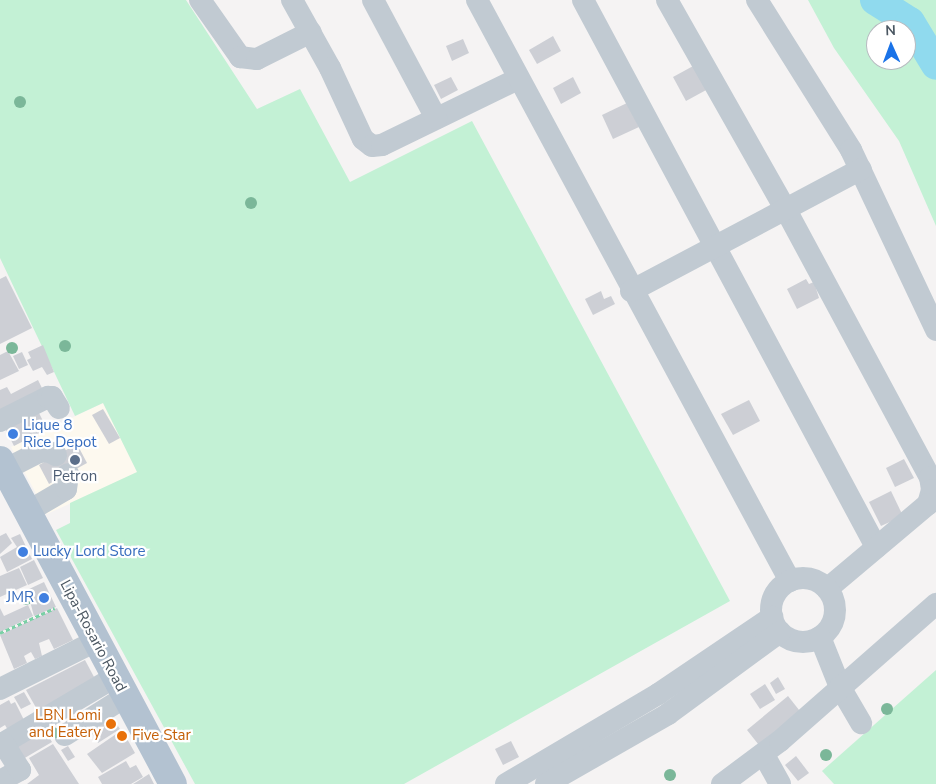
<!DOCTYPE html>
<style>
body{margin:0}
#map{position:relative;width:936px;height:784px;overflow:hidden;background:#f5f3f3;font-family:"Nunito Sans",sans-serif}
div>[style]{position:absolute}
.commercial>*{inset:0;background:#fdf9ef}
.green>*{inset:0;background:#c3f1d5}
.river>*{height:30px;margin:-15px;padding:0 15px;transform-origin:15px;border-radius:15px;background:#90daee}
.building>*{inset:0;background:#cdcfd5}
.path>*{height:3px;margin-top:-1.5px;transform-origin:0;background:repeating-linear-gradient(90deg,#7ad0a6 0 4px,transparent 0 6.5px)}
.minor>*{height:22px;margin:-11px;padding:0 11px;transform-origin:11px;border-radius:11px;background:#c1cad2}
.minor>.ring{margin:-11px;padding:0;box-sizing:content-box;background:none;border:22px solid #c1cad2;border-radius:50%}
.major>*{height:28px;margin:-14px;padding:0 14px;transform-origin:14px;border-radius:14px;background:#b3c2d1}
.trees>*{width:12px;height:12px;margin:-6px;border-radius:50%;background:#7bb799}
.dots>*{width:14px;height:14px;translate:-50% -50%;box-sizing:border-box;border:2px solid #fff;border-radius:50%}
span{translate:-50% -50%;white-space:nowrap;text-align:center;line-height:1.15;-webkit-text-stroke:4.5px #fff;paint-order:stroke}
.shop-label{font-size:15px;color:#366cbe}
.left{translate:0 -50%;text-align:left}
.right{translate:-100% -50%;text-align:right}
.service-label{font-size:15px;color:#4e5e75}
.street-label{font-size:15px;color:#4a5661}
.food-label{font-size:15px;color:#c56008}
.north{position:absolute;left:866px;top:20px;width:50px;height:50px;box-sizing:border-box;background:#fff;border:1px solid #b7bbc0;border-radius:50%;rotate:358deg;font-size:14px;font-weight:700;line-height:20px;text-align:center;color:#4a5661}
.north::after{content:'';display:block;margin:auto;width:18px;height:22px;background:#1a73e8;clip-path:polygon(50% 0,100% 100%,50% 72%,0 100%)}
</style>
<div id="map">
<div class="commercial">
<div style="clip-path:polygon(103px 403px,138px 473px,47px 514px,11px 447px)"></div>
</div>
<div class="green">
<div style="clip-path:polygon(0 0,186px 0,257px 109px,300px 89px,350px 182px,472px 121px,730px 601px,404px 784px,195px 784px,56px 530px,70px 523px,70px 503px,137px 472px,103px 403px,75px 416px,0 258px)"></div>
<div style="clip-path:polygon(evenodd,808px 0,936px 0,936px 226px,899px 141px,834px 48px,808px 0,876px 30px,906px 30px,906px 60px,876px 60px,876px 30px)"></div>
<div style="clip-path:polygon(936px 670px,936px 784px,834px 784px,822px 771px)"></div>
</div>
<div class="river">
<div style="left:875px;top:0;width:41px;rotate:32.2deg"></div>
<div style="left:910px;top:22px;width:50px;rotate:58.8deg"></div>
</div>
<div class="building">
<div style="clip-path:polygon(553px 36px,561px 51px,537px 64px,529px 50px)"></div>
<div style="clip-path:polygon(463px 39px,469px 53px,452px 61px,446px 46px)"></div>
<div style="clip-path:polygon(695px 65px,708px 89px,686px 101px,673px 77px)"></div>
<div style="clip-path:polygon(451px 77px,458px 90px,441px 99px,434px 85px)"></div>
<div style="clip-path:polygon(573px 77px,581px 93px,561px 104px,553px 88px)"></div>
<div style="clip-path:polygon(627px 103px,639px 127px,613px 139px,602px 115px)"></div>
<div style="clip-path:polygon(6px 276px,32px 328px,0 344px,0 279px)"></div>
<div style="clip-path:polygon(806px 279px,809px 284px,814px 282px,819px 298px,797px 309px,787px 289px)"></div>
<div style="clip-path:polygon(601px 291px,604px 299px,611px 296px,615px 304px,593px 315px,585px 299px)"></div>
<div style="clip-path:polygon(43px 345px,54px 372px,47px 375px,42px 367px,33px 371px,27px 360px,31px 358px,28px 352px)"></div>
<div style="clip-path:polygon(8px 351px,19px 371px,0 380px,0 355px)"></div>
<div style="clip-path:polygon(22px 352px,28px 365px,19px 369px,13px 356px)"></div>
<div style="clip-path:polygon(38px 380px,45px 394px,0 416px,0 390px,7px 387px,11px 394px)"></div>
<div style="clip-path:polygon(749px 400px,760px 421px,733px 435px,721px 414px)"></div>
<div style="clip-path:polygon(36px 407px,47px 429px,14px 446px,4px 426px)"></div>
<div style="clip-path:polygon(103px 409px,120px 438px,109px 444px,92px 415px)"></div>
<div style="clip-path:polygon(77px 444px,87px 463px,49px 484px,39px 465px)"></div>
<div style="clip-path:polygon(904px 459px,914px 478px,895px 487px,886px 468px)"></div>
<div style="clip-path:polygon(891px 491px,903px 516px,881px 526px,869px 502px)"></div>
<div style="clip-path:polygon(6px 533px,12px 543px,0 554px,0 536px)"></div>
<div style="clip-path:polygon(20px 534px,32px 559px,7px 572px,0 557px,17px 547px,11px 538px)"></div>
<div style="clip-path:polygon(34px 560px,43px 578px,28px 585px,20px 567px)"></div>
<div style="clip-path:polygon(19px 568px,27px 585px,0 597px,0 576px)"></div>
<div style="clip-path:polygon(44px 582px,56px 607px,34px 616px,27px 590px)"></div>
<div style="clip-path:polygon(28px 605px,33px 616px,0 632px,0 608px,4px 616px)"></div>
<div style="clip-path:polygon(57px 608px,73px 640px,54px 649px,49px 639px,39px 643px,42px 656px,35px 659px,31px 652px,24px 656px,27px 663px,14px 669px,0 635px)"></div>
<div style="clip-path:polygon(85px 660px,94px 677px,39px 713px,26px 690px)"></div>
<div style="clip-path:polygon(778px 677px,785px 689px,776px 694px,770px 683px)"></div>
<div style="clip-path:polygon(765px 684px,775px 700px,760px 709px,750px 694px)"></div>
<div style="clip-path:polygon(24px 692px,31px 704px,21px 709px,14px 697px)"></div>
<div style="clip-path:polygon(788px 696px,803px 715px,762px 749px,747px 730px)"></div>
<div style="clip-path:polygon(9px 700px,11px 704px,15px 702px,25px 722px,9px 732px,5px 725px,0 728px,0 705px)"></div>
<div style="clip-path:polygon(110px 714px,120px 729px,98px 743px,88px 727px)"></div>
<div style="clip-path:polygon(43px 727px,52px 742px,23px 759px,14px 744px)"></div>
<div style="clip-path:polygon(122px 730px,135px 753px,102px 773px,87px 754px)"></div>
<div style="clip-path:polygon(511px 741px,519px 757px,503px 765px,495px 749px)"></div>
<div style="clip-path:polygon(53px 744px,79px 784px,27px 784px,39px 775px,29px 758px)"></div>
<div style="clip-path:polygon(68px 746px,75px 757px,68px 761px,61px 750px)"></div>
<div style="clip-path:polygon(796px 756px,809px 773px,798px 781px,785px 765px)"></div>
<div style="clip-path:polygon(126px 761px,130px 768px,136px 765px,143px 777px,131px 784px,102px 784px,98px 777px)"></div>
<div style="clip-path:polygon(149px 774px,154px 784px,133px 784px,138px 781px)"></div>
</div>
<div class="path">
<div style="left:0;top:633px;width:60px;rotate:-24.4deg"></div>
</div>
<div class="minor">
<div style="left:200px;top:0;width:70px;rotate:54.9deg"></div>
<div style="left:240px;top:57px;width:17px;rotate:7deg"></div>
<div style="left:257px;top:59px;width:60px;rotate:-26.6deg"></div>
<div style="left:292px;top:0;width:78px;rotate:60.8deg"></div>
<div style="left:330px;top:68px;width:78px;rotate:65.1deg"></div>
<div style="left:363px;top:139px;width:11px;rotate:38deg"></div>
<div style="left:372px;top:146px;width:10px;rotate:-6deg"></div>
<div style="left:382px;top:145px;width:151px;rotate:-25.9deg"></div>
<div style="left:373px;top:0;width:134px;rotate:61.9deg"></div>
<div style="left:477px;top:0;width:660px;rotate:61.69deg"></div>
<div style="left:583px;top:0;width:621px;rotate:61.82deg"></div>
<div style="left:667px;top:0;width:241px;rotate:60.5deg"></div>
<div style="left:786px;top:210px;width:303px;rotate:61.7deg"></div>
<div style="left:930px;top:477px;width:13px;rotate:81deg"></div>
<div style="left:932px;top:490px;width:15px;rotate:106deg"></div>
<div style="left:928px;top:504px;width:132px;rotate:139.9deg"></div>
<div style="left:757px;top:0;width:177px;rotate:57.9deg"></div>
<div style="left:851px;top:150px;width:199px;rotate:64.7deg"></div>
<div style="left:631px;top:291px;width:260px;rotate:-27.9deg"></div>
<div style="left:0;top:421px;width:54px;rotate:-26.6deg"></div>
<div style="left:48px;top:397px;width:4px"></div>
<div style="left:52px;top:397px;width:13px;rotate:58deg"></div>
<div style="left:0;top:472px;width:44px;rotate:-27.1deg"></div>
<div style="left:39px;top:452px;width:9px;rotate:-6deg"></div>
<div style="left:48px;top:451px;width:9px;rotate:27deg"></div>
<div style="left:27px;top:512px;width:45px;rotate:-30.5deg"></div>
<div style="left:66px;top:489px;width:15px;rotate:-82deg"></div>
<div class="ring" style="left:771px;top:578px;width:42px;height:42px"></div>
<div style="left:820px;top:637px;width:54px;rotate:68.2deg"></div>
<div style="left:840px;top:687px;width:42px;rotate:59.7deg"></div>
<div style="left:0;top:689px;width:107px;rotate:-26.6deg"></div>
<div style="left:65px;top:735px;width:71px;rotate:-32.3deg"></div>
<div style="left:0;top:745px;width:134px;rotate:-30.6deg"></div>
<div style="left:764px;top:755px;width:33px;rotate:61deg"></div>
<div style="left:0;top:781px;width:23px;rotate:-29deg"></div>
<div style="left:20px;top:770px;width:32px;rotate:-122deg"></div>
<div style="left:506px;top:784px;width:177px;rotate:-30.6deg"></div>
<div style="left:658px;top:694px;width:138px;rotate:-34deg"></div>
<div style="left:546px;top:784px;width:141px;rotate:-29.8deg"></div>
<div style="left:668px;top:714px;width:139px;rotate:-36.2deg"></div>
<div style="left:722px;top:784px;width:72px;rotate:-36.6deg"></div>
<div style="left:780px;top:741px;width:208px;rotate:-41.3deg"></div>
</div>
<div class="major">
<div style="left:0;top:460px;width:367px;rotate:61.9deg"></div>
</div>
<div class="trees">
<div style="left:20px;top:102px"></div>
<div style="left:251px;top:203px"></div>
<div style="left:65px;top:346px"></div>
<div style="left:12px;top:348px"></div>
<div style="left:26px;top:599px"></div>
<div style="left:887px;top:709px"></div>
<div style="left:53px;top:733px"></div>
<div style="left:826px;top:755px"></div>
<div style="left:670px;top:775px"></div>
</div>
<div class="dots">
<div style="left:13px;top:434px;background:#3f7fe0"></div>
<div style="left:75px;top:460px;background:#5c6f8a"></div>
<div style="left:23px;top:552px;background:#3f7fe0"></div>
<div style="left:44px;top:598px;background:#3f7fe0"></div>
<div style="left:111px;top:724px;background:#e8710a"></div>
<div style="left:122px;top:736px;background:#e8710a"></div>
</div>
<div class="shop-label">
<span class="left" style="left:23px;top:434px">Lique 8<br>Rice Depot</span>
<span class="left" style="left:33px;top:552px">Lucky Lord Store</span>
<span class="right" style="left:34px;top:598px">JMR</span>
</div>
<div class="service-label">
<span style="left:75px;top:477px">Petron</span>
</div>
<div class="street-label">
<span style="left:93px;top:636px;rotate:62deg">Lipa-Rosario Road</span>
</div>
<div class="food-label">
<span class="right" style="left:101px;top:724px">LBN Lomi<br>and Eatery</span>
<span class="left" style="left:132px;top:736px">Five Star</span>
</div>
<div class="north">N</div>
</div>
